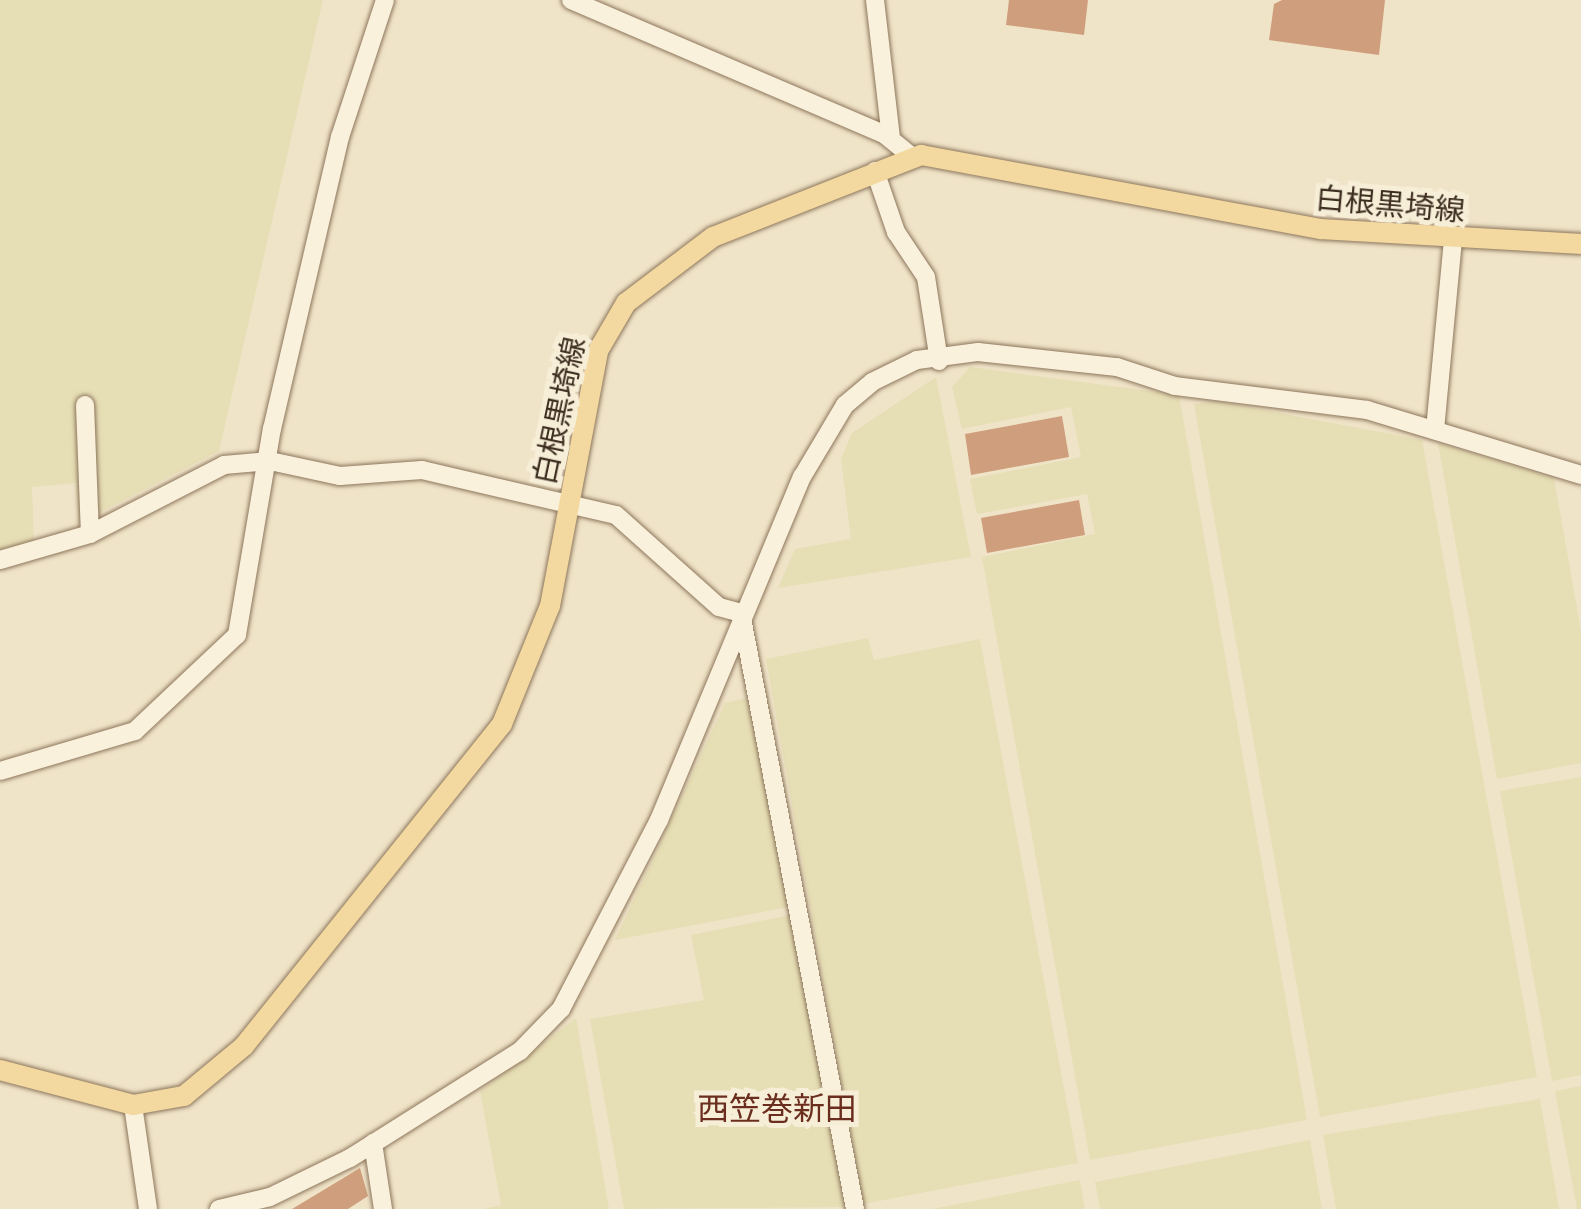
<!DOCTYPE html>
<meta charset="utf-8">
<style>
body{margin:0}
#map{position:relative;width:1581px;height:1209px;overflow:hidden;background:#f0e4c8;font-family:Lora,"Noto Sans JP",serif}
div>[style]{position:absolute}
.farmland>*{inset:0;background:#e6deb5}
.building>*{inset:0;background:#cf9f7d}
.roads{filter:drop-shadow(0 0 2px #8d765c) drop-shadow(0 0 2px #8d765c)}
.minor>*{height:18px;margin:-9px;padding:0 9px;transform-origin:9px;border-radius:9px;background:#faf1dc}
.major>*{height:20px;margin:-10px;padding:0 10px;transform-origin:10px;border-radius:10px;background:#f3d9a0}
span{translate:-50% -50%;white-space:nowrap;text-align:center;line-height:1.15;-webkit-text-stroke:10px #f7eed8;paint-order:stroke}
.street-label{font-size:30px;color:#3d2e20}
.neighbourhood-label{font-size:32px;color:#6b2e1e}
</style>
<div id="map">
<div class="farmland">
<div style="clip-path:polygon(0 0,323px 0,219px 451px,79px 523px,76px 483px,32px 487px,34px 546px,0 551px)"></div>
<div style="clip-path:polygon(970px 367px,1179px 395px,1307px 1120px,1090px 1160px,982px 557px,1095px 534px,1087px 494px,977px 514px,970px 479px,1081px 457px,1071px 407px,962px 429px,952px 387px)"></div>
<div style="clip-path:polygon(936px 377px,971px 557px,778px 588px,795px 549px,851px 539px,841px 459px,852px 433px)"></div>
<div style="clip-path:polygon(1216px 401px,1422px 440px,1537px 1077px,1320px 1117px,1194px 404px)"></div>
<div style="clip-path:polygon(1438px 443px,1554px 478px,1581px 631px,1581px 763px,1497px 779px)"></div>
<div style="clip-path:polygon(868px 638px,874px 660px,980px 639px,1078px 1163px,863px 1204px,766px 659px)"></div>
<div style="clip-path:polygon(756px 696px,789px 907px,615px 940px,725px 703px)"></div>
<div style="clip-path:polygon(1581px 777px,1581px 1075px,1552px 1081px,1500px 791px)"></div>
<div style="clip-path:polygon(795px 914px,848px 1207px,624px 1209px,590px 1019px,704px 1000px,691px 935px)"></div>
<div style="clip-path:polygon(576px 1018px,609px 1209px,484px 1209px,501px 1205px,480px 1091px)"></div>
<div style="clip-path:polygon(1581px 1086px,1581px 1209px,1577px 1209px,1555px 1091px)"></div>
<div style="clip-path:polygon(1540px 1099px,1559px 1209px,1336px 1209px,1323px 1135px)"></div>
<div style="clip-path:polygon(1310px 1140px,1322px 1209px,1100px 1209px,1095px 1182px)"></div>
<div style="clip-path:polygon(1080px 1180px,1085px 1209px,932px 1209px)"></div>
</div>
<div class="building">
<div style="clip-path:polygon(1009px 0,1088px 0,1084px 35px,1006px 25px)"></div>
<div style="clip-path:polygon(1282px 0,1385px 0,1379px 55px,1269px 40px,1274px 4px)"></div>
<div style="clip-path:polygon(1062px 416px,1069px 457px,971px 475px,965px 434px)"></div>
<div style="clip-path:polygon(1079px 500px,1085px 535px,987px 553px,981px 518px)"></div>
<div style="clip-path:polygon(360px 1168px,368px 1196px,348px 1209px,292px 1209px)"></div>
</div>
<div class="roads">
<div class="minor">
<div style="left:571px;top:0;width:340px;rotate:23.2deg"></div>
<div style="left:884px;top:134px;width:35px;rotate:39deg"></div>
<div style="left:875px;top:0;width:140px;rotate:83.4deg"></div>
<div style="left:875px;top:171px;width:65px;rotate:71deg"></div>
<div style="left:896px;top:232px;width:54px;rotate:56.3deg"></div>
<div style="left:926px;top:277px;width:85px;rotate:81.2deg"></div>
<div style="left:85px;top:405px;width:129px;rotate:87.8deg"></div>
<div style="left:1435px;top:430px;width:191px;rotate:-84.6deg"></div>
<div style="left:0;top:560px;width:94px;rotate:-16.1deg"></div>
<div style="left:90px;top:534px;width:151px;rotate:-27.2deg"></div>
<div style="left:224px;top:465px;width:46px;rotate:-5deg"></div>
<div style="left:270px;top:461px;width:72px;rotate:12.1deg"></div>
<div style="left:340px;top:476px;width:82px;rotate:-4.2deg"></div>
<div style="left:422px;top:470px;width:199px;rotate:13.1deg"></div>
<div style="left:616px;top:515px;width:138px;rotate:41.8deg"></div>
<div style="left:719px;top:607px;width:23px;rotate:15deg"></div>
<div style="left:741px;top:613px;width:607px;rotate:79.17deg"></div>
<div style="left:0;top:771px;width:141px;rotate:-16.5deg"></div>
<div style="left:135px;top:731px;width:140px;rotate:-43.3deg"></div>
<div style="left:237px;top:635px;width:209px;rotate:-80.4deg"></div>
<div style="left:272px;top:429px;width:300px;rotate:-76.9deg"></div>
<div style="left:340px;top:137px;width:144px;rotate:-71.8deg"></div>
<div style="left:133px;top:1105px;width:105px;rotate:81.8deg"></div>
<div style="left:373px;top:1143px;width:67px;rotate:81.4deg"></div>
<div style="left:219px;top:1209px;width:52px;rotate:-13.2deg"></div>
<div style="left:270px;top:1197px;width:89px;rotate:-26deg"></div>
<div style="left:350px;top:1158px;width:201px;rotate:-32.2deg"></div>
<div style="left:520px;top:1051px;width:59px;rotate:-45.7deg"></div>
<div style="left:561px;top:1009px;width:213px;rotate:-62.6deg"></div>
<div style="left:659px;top:820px;width:372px;rotate:-67.4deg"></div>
<div style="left:802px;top:477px;width:84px;rotate:-59.2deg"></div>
<div style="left:845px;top:405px;width:35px;rotate:-40deg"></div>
<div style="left:872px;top:382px;width:50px;rotate:-26.1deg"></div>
<div style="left:917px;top:360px;width:62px;rotate:-7.5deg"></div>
<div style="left:978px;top:352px;width:140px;rotate:6.2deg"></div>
<div style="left:1117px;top:367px;width:61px;rotate:18.1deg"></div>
<div style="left:1175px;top:386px;width:193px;rotate:7.1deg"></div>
<div style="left:1367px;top:410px;width:224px;rotate:16.9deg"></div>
</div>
<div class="major">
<div style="left:0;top:1070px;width:138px;rotate:14.7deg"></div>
<div style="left:133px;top:1105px;width:52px;rotate:-10deg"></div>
<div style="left:184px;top:1096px;width:78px;rotate:-39.8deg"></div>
<div style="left:244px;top:1046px;width:413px;rotate:-51.3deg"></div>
<div style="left:502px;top:724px;width:127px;rotate:-67.9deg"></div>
<div style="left:550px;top:606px;width:259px;rotate:-79.3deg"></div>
<div style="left:598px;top:351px;width:56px;rotate:-59.7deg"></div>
<div style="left:626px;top:303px;width:109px;rotate:-37.2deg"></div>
<div style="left:713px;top:237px;width:224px;rotate:-21.5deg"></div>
<div style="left:921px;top:155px;width:407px;rotate:10.5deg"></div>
<div style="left:1321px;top:229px;width:260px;rotate:3.3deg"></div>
</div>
</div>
<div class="street-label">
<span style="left:1390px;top:204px;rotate:5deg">白根黒埼線</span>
<span style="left:559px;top:411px;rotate:-78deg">白根黒埼線</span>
</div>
<div class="neighbourhood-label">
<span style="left:777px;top:1109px">西笠巻新田</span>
</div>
</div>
